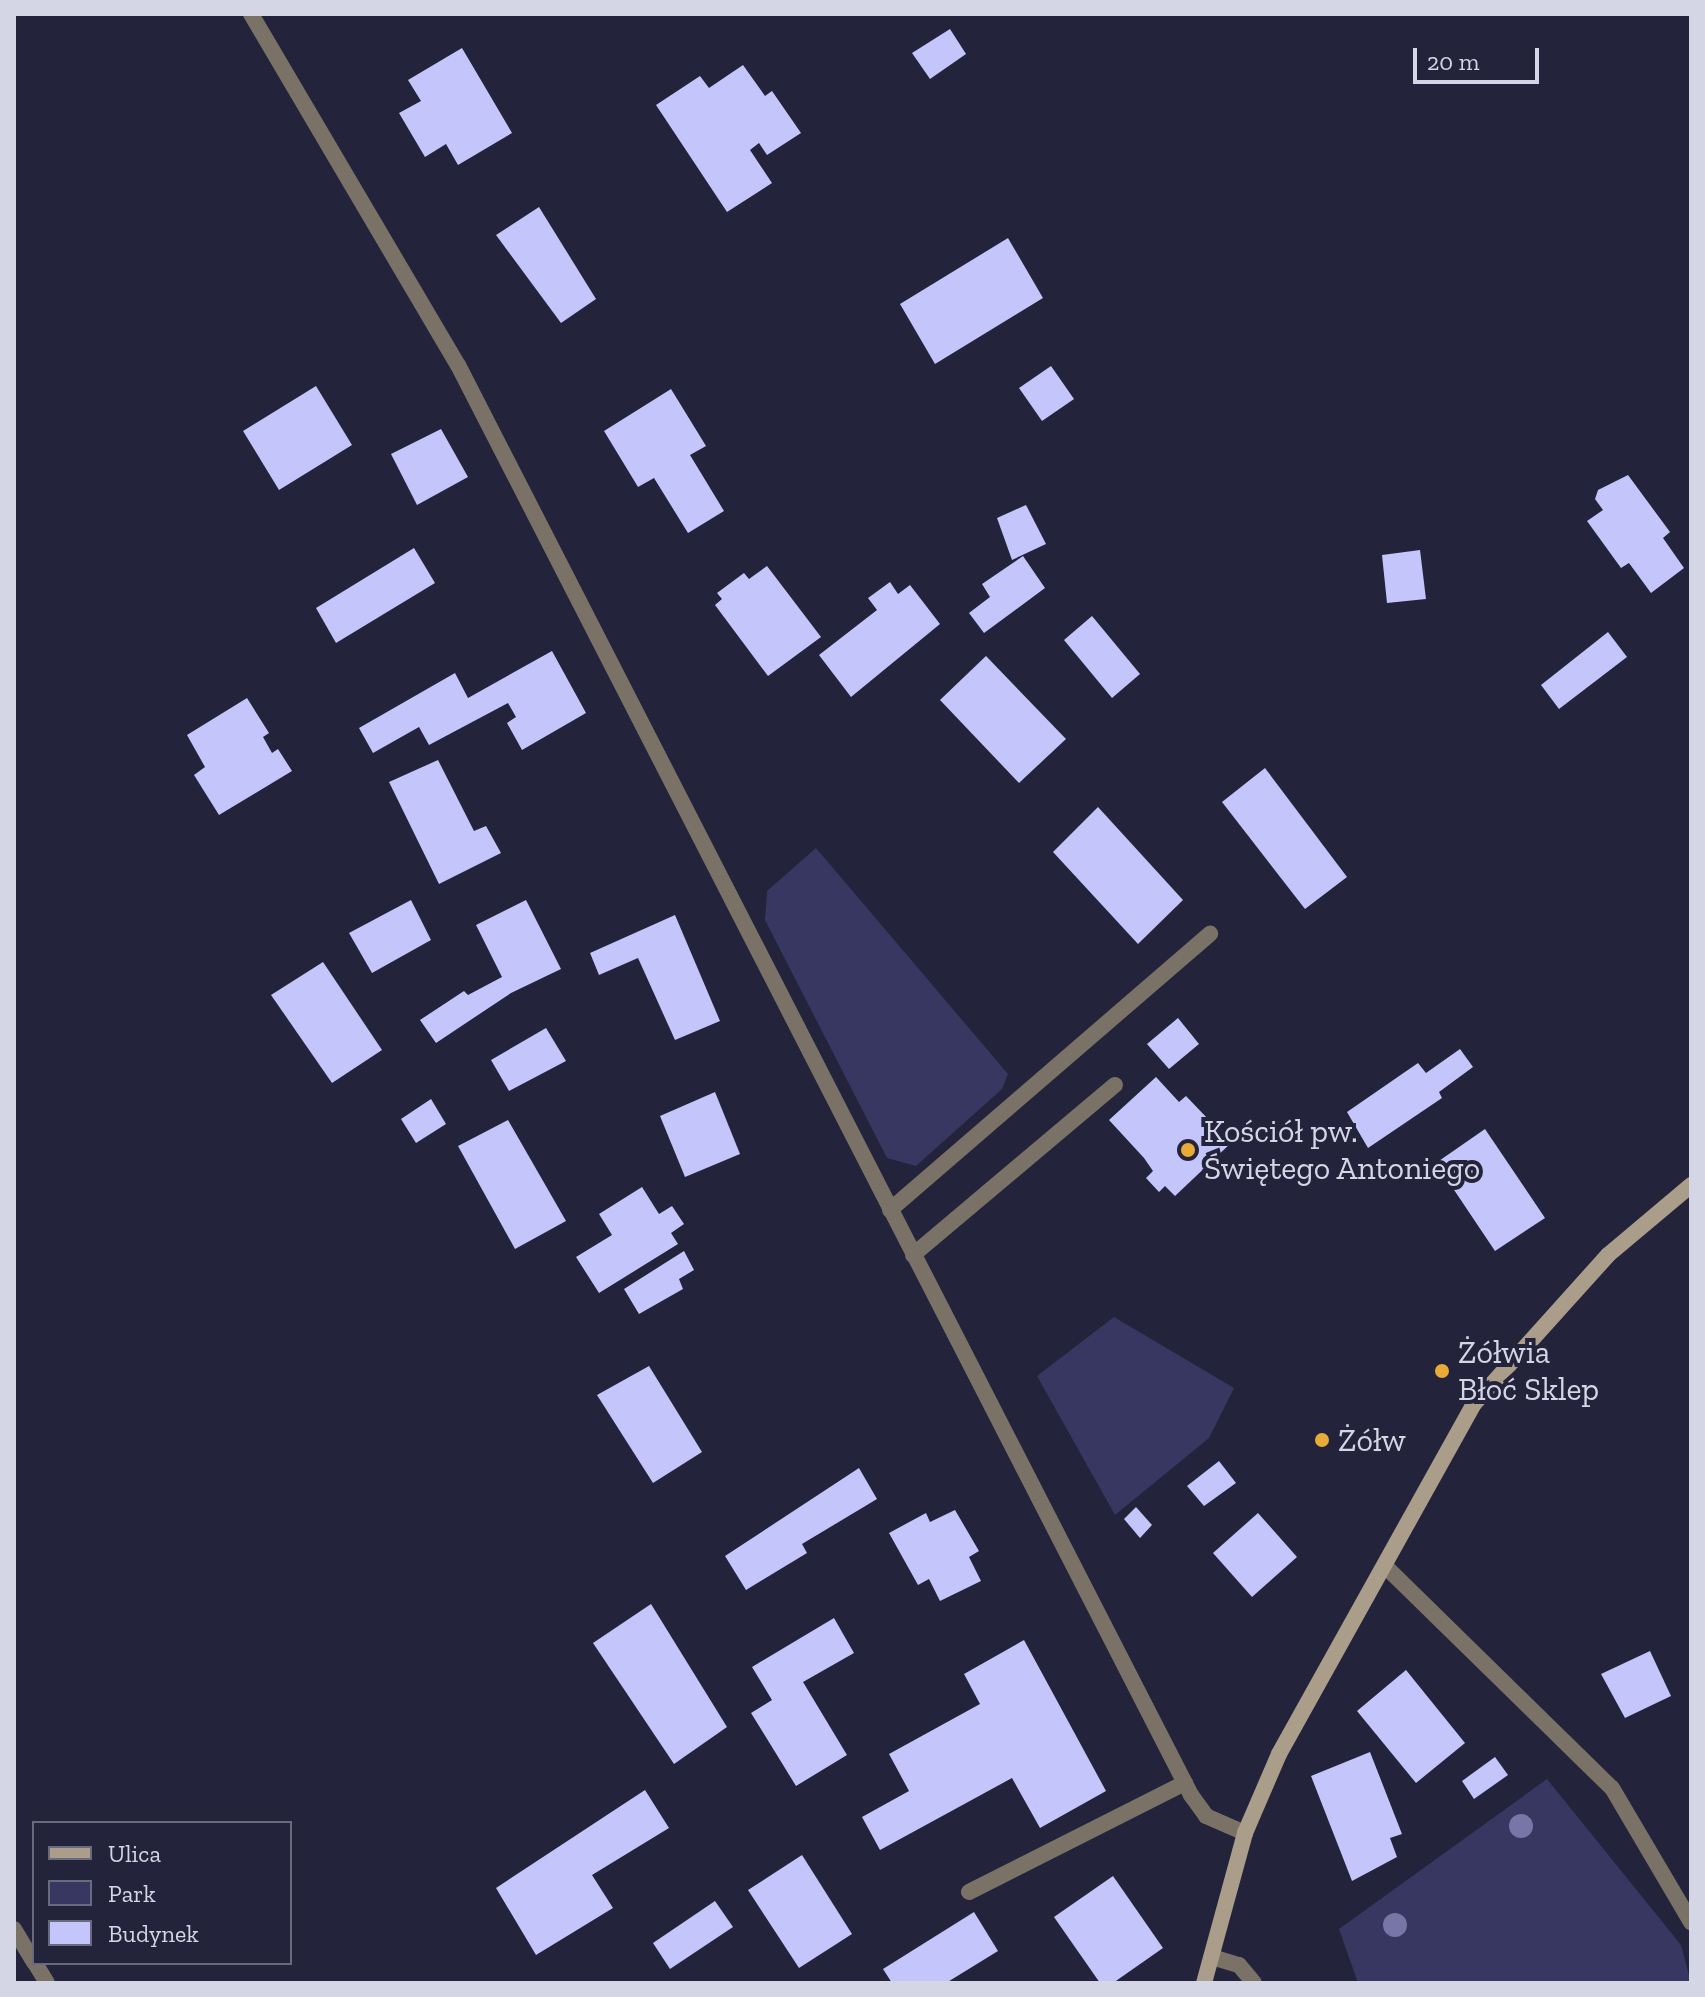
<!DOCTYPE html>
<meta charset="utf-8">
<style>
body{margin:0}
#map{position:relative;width:1705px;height:1997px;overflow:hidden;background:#23233b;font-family:"Zilla Slab",serif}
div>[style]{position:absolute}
.green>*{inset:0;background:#383761}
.building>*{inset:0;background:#c4c5fa}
.lane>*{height:16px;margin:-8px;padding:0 8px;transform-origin:8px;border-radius:8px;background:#7a7266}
.street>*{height:16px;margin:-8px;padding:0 8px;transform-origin:8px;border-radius:8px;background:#7a7266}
.secondary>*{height:16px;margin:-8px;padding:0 8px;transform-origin:8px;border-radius:8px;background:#aa9d8a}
.trees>*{width:24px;height:24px;margin:-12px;border-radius:50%;background:#7676a7}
.dots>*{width:22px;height:22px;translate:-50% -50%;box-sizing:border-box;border:4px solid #23233b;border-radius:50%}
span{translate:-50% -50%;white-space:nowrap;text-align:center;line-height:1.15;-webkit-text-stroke:8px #23233b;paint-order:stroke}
.poi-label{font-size:32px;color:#d4d5e5}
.left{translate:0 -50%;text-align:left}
.frame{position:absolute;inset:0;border:16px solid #d4d5e5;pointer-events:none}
.legend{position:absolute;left:32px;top:1821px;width:260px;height:144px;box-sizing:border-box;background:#23233b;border:2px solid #6a6a7f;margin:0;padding:10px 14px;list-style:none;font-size:24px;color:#d4d5e5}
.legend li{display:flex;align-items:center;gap:16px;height:40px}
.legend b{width:40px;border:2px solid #6a6a7f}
.scale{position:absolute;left:1413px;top:48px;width:126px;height:36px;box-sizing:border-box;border:4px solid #d4d5e5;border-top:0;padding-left:10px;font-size:24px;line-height:28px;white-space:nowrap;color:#d4d5e5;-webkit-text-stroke:6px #23233b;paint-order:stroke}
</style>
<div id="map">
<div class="green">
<div style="clip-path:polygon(816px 848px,1008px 1074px,1002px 1089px,916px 1166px,887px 1158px,765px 920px,767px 891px)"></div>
<div style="clip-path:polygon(1114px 1317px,1234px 1388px,1209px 1438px,1115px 1515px,1037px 1376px)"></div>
<div style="clip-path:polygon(1547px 1779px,1681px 1945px,1691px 1983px,1358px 1983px,1339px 1929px)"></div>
</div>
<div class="building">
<div style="clip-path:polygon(950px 29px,966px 54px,930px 79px,912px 53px)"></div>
<div style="clip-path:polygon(462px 48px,512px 133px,458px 165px,446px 144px,425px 157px,399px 113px,421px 101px,408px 80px)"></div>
<div style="clip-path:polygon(743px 65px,765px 96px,772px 91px,801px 133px,767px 155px,759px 143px,750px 150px,772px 183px,727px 212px,656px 105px,700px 76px,709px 88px)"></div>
<div style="clip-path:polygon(539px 207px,596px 299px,561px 323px,496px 235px)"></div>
<div style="clip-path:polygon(1008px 238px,1043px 298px,935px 364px,900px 304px)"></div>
<div style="clip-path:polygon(1051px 366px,1074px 399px,1042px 421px,1019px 388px)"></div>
<div style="clip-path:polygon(316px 386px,352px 445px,279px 490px,243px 431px)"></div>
<div style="clip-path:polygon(671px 389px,706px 446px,690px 455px,724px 511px,688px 533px,654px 478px,638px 487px,604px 431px)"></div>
<div style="clip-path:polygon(441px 429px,468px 477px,417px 505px,391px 454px)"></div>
<div style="clip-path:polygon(1628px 475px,1670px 532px,1663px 538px,1684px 568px,1651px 593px,1629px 563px,1621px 568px,1587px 521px,1603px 510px,1595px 499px,1598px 490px)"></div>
<div style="clip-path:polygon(1026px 505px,1046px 544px,1012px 560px,997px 518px)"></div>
<div style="clip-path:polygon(414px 548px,435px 583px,336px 643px,316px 608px)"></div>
<div style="clip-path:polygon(1420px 550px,1426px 599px,1387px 603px,1382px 555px)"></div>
<div style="clip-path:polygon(1023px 556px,1045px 588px,984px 633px,969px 613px,990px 597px,982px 584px)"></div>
<div style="clip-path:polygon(767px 566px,821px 637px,768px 676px,715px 605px,722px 599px,717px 593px,744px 573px,749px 579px)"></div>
<div style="clip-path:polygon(890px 582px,898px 594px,910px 585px,940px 624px,851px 697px,819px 655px,877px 610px,868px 598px)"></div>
<div style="clip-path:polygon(1092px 616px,1140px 674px,1112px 698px,1064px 640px)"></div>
<div style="clip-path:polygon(1608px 632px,1627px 657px,1559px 709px,1541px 685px)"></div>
<div style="clip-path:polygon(552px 651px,586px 713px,522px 750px,507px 723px,516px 717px,508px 703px,429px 745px,419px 727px,373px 753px,359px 728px,455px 673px,468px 698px)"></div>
<div style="clip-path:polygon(986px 656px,1066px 739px,1019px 783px,940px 700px)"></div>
<div style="clip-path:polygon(247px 698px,269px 733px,263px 737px,272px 753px,278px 749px,292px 771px,219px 815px,194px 775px,205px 767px,187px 735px)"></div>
<div style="clip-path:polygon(438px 760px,474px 831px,486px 826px,501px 853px,439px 884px,389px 782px)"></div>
<div style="clip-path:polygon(1265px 768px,1347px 877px,1305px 909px,1222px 802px)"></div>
<div style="clip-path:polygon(1098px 807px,1183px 900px,1138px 944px,1053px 852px)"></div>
<div style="clip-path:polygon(411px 900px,431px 940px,372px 973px,349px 933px)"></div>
<div style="clip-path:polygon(526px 900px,561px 969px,511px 993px,436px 1043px,420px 1020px,464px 991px,468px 995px,502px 977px,476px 925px)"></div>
<div style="clip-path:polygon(675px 915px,720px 1021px,675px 1040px,638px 958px,599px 975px,590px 953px)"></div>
<div style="clip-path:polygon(323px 962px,382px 1050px,332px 1083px,271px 995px)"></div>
<div style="clip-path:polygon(1178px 1018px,1199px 1044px,1169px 1069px,1147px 1044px)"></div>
<div style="clip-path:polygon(546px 1028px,566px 1061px,509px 1091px,491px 1060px)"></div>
<div style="clip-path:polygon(1460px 1049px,1473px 1067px,1439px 1092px,1442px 1098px,1368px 1148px,1347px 1112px,1418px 1063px,1426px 1073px)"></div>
<div style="clip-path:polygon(1156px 1077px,1179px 1102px,1186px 1096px,1231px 1143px,1175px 1196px,1165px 1186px,1159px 1192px,1146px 1178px,1153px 1171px,1144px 1158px,1109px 1120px)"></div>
<div style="clip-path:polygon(715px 1092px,740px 1154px,685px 1177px,660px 1116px)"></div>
<div style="clip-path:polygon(431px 1099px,446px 1124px,416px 1143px,401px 1119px)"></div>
<div style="clip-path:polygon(508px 1120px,566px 1221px,515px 1249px,458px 1146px)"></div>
<div style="clip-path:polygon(1485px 1129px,1545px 1218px,1495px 1251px,1436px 1163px)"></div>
<div style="clip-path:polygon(642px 1187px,659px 1214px,672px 1206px,684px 1224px,671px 1233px,678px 1244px,599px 1293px,576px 1257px,612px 1235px,599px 1214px)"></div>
<div style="clip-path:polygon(684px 1251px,694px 1270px,679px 1279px,683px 1289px,639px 1314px,624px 1289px)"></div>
<div style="clip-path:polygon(649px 1366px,702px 1452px,653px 1483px,597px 1395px)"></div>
<div style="clip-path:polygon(1219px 1461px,1236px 1483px,1204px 1506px,1187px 1486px)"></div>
<div style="clip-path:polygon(859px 1468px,877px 1499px,802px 1544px,807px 1553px,746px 1590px,725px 1556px)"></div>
<div style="clip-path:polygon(1136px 1507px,1152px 1525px,1140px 1538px,1124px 1519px)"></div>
<div style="clip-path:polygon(955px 1510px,979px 1551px,969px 1557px,981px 1581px,940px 1601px,929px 1579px,918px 1585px,889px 1533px,926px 1513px,930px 1522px)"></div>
<div style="clip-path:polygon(1258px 1513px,1297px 1557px,1252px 1597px,1213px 1553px)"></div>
<div style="clip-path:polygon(651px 1604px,727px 1727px,674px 1764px,593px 1643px)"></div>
<div style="clip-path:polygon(834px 1618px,854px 1653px,803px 1682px,847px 1755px,796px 1786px,751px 1713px,772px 1700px,752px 1667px)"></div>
<div style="clip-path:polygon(1024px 1640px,1106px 1791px,1040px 1828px,1012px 1778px,880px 1850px,862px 1817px,909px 1791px,889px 1754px,980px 1704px,964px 1674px)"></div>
<div style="clip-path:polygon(1650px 1651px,1671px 1696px,1625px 1718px,1601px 1674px)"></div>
<div style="clip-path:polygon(1406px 1670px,1465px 1743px,1416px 1783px,1357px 1711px)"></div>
<div style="clip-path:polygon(1370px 1752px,1402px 1834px,1390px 1838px,1397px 1857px,1352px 1881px,1311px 1776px)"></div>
<div style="clip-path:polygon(1495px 1757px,1508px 1775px,1474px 1799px,1462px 1781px)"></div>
<div style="clip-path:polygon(645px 1790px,669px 1828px,592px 1875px,613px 1908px,536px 1955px,496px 1888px)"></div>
<div style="clip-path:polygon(802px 1855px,852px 1934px,799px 1968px,748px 1890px)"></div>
<div style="clip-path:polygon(1113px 1876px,1163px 1948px,1113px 1983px,1100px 1983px,1054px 1917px)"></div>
<div style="clip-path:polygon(715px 1901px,733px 1927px,670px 1969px,653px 1943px)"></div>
<div style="clip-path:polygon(974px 1912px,998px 1951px,946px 1983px,892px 1983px,883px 1969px)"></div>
</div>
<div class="lane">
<div style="left:890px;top:1210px;width:423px;rotate:-40.8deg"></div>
<div style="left:913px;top:1255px;width:264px;rotate:-40.1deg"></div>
<div style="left:969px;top:1892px;width:242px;rotate:-26.8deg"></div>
</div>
<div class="street">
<div style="left:251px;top:14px;width:407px;rotate:59.5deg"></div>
<div style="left:458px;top:365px;width:1607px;rotate:62.86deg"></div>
<div style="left:1191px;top:1795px;width:26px;rotate:54deg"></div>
<div style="left:1206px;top:1816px;width:43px;rotate:23.6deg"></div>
<div style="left:1386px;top:1567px;width:316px;rotate:44.4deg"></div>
<div style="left:1612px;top:1788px;width:156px;rotate:59.5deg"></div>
<div style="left:14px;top:1929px;width:39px;rotate:59deg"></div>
<div style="left:1212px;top:1957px;width:28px;rotate:17deg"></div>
<div style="left:1239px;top:1965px;width:23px;rotate:50deg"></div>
<div style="left:35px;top:1963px;width:23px;rotate:59deg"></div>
</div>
<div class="secondary">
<div style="left:1204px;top:1983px;width:156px;rotate:-74.7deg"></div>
<div style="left:1245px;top:1833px;width:86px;rotate:-66.7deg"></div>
<div style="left:1279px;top:1754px;width:399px;rotate:-60.9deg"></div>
<div style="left:1473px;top:1405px;width:202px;rotate:-48deg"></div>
<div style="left:1608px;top:1255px;width:109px;rotate:-40.1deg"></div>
</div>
<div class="trees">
<div style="left:1521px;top:1826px"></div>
<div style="left:1395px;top:1925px"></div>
</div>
<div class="dots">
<div style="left:1188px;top:1150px;background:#e9ab38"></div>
<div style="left:1442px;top:1371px;background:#e9ab38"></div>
<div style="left:1322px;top:1440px;background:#e9ab38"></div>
</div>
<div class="poi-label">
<span class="left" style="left:1204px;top:1150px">Kościół pw.<br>Świętego Antoniego</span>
<span class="left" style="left:1458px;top:1371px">Żółwia<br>Błoć Sklep</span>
<span class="left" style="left:1338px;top:1440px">Żółw</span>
</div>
<div class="frame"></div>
<ul class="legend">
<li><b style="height:10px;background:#aa9d8a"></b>Ulica</li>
<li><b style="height:22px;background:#383761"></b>Park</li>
<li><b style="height:22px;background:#c4c5fa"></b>Budynek</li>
</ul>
<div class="scale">20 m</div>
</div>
